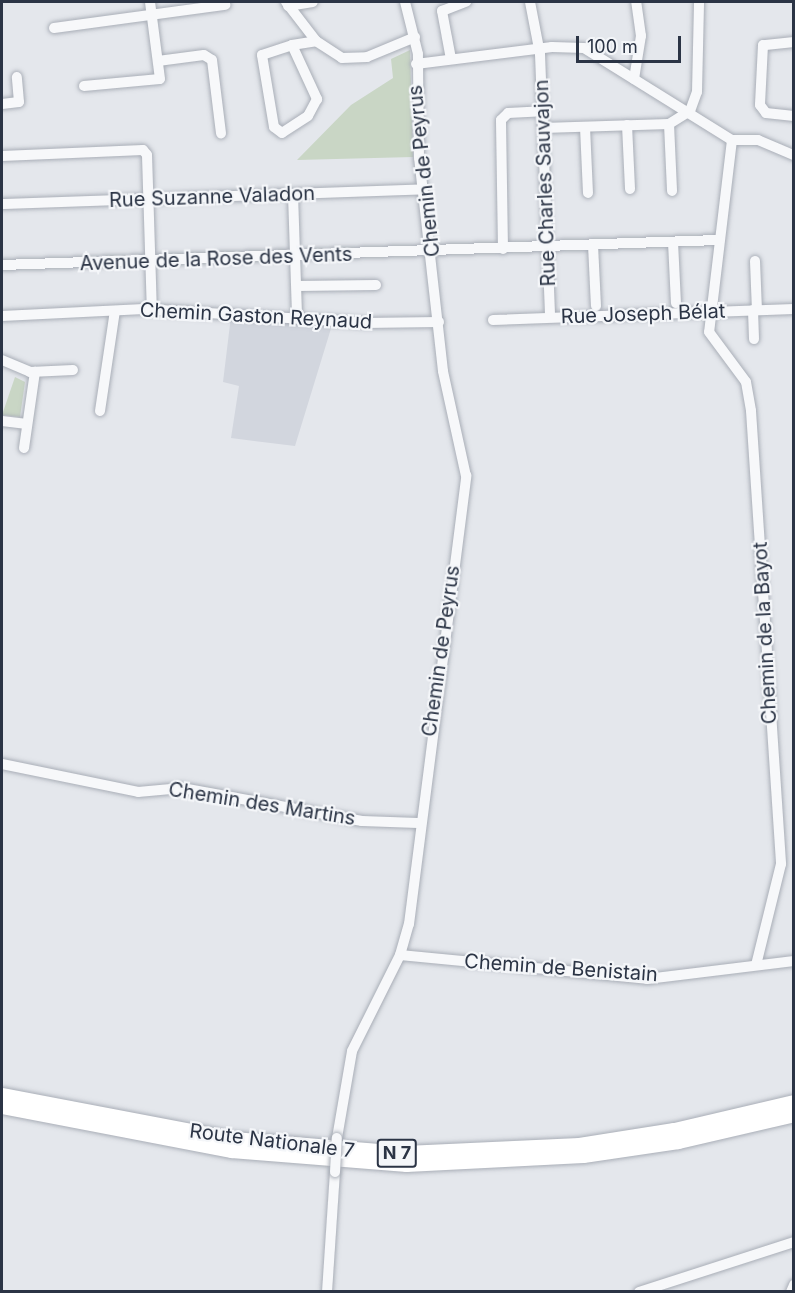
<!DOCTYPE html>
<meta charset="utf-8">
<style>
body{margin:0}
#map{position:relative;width:795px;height:1293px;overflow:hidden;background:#e4e7ec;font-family:Inter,sans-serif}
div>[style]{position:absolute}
.built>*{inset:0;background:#d2d6de}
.green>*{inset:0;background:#c9d6c5}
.roads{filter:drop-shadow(0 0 2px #a9aeb7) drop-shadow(0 0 2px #a9aeb7)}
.minor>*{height:10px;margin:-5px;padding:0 5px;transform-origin:5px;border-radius:5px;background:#f7f8fa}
.highway>*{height:15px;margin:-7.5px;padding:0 7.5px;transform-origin:7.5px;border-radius:7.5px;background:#fff}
.bridges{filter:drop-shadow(0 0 2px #a9aeb7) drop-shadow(0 0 2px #a9aeb7)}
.minor-bridge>*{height:10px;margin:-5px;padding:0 5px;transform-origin:5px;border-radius:5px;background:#f7f8fa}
span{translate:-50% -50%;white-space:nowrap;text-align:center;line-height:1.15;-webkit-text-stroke:4.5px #f4f6f9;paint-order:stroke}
.shield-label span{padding:2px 4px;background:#f4f6f9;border:2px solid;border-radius:4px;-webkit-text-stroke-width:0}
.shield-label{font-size:18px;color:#2b3445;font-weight:700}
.street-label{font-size:20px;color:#2b3445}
.frame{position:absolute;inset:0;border:3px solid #2b3445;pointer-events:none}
.scale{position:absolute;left:576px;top:36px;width:105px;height:27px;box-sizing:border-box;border:3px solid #2b3445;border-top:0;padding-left:8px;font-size:18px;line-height:21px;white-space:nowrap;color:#2b3445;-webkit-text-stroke:4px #f4f6f9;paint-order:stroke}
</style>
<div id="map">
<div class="built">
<div style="clip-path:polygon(231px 316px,333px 322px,295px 446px,231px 438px,239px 386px,223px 382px)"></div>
</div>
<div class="green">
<div style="clip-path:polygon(410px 50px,413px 157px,297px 160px,351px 105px,393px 78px,391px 59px)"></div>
<div style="clip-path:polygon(15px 377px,25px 382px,20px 417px,2px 415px)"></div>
</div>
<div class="roads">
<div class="minor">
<div style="left:286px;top:2px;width:49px;rotate:52.4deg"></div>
<div style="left:316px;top:41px;width:31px;rotate:33deg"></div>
<div style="left:342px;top:58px;width:25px;rotate:-2deg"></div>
<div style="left:367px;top:57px;width:52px;rotate:-22.6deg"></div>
<div style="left:530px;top:2px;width:53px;rotate:79.1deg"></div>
<div style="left:540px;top:54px;width:263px;rotate:87.8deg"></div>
<div style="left:288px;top:6px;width:25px;rotate:-9deg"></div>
<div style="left:54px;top:28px;width:173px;rotate:-7.7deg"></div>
<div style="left:794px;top:42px;width:31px;rotate:174deg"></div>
<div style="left:763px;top:45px;width:60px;rotate:92.9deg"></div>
<div style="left:760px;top:105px;width:10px;rotate:53deg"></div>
<div style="left:766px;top:113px;width:28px;rotate:6deg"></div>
<div style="left:292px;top:45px;width:60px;rotate:65.2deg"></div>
<div style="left:317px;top:99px;width:19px;rotate:118deg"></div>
<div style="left:308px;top:116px;width:31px;rotate:147deg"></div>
<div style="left:282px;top:133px;width:10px;rotate:-143deg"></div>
<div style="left:274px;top:127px;width:73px;rotate:-99.5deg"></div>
<div style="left:262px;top:55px;width:32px;rotate:-18deg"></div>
<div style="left:292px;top:45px;width:24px;rotate:-9deg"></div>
<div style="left:451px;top:59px;width:49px;rotate:-100.6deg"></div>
<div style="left:442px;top:11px;width:26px;rotate:-21deg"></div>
<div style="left:158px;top:61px;width:46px;rotate:-7.4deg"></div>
<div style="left:204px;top:55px;width:9px;rotate:32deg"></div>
<div style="left:212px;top:60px;width:74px;rotate:83deg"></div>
<div style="left:416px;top:64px;width:137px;rotate:-7.1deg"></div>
<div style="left:552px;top:47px;width:32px;rotate:2deg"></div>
<div style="left:584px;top:48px;width:174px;rotate:31.9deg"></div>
<div style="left:732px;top:140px;width:26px"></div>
<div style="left:758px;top:140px;width:39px;rotate:23deg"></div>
<div style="left:634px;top:79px;width:44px;rotate:-80.8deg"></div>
<div style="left:641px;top:36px;width:34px;rotate:-98deg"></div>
<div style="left:84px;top:86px;width:76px;rotate:-5.3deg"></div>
<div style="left:160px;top:79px;width:78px;rotate:-97.4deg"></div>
<div style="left:2px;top:104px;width:17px;rotate:-7deg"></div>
<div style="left:19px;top:102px;width:25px;rotate:-95deg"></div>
<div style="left:669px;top:124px;width:67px;rotate:87.4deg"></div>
<div style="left:627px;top:125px;width:64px;rotate:87.3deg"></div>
<div style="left:585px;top:127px;width:66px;rotate:87.4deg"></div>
<div style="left:543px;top:128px;width:126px;rotate:-1.8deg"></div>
<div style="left:669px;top:124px;width:25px;rotate:-32deg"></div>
<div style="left:690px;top:111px;width:20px;rotate:-70deg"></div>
<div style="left:697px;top:92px;width:90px;rotate:-88.7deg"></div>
<div style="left:732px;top:140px;width:193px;rotate:96.8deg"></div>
<div style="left:709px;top:332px;width:62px;rotate:53.5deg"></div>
<div style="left:746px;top:382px;width:29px;rotate:80deg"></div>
<div style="left:751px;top:411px;width:454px;rotate:86.2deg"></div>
<div style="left:781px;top:864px;width:104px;rotate:103.9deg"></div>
<div style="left:2px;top:156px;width:141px;rotate:-2.4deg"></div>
<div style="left:143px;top:150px;width:6px;rotate:51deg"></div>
<div style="left:147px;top:155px;width:155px;rotate:88.2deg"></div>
<div style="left:293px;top:194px;width:121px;rotate:88.1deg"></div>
<div style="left:2px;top:204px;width:420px;rotate:-2deg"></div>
<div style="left:673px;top:242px;width:61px;rotate:87.2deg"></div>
<div style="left:593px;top:245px;width:61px;rotate:87.2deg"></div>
<div style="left:503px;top:249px;width:129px;rotate:-90.9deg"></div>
<div style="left:501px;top:120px;width:10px;rotate:-45deg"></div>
<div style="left:508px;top:113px;width:34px;rotate:-3deg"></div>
<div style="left:755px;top:261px;width:49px;rotate:87.7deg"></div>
<div style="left:2px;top:265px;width:717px;rotate:-2deg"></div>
<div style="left:297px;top:286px;width:79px;rotate:-0.7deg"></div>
<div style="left:753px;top:310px;width:29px;rotate:88deg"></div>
<div style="left:2px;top:316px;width:142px;rotate:-2.8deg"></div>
<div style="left:144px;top:309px;width:220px;rotate:3.6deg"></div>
<div style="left:364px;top:323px;width:75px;rotate:-0.8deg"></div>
<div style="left:493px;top:320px;width:301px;rotate:-2.1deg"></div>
<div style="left:2px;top:360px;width:30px;rotate:23deg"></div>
<div style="left:30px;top:372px;width:43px;rotate:-2.7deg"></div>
<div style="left:100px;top:411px;width:101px;rotate:-81.5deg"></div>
<div style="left:2px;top:421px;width:25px;rotate:7deg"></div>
<div style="left:24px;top:448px;width:77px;rotate:-81.8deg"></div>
<div style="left:2px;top:764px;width:139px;rotate:11.6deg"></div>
<div style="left:138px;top:792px;width:44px;rotate:-5.2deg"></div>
<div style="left:182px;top:788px;width:183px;rotate:10.4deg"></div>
<div style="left:362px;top:821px;width:56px;rotate:2deg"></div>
<div style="left:400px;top:955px;width:248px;rotate:5.5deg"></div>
<div style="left:647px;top:979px;width:148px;rotate:-7deg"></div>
<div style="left:337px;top:1138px;width:88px;rotate:-80.2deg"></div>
<div style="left:352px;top:1051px;width:107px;rotate:-63.4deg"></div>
<div style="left:400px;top:955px;width:32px;rotate:-74deg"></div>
<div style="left:409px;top:924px;width:452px;rotate:-82.7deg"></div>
<div style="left:466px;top:476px;width:107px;rotate:-102.4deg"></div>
<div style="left:443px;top:371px;width:214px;rotate:-96.4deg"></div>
<div style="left:419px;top:158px;width:104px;rotate:-90.6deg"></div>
<div style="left:418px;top:54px;width:54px;rotate:-104deg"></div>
<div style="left:327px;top:1292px;width:120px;rotate:-86.2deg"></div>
<div style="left:639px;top:1292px;width:163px;rotate:-17.9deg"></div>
<div style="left:791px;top:1292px;width:8px;rotate:-67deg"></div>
</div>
<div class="highway">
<div style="left:2px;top:1095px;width:235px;rotate:10.8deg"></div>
<div style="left:233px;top:1139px;width:173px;rotate:4.7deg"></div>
<div style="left:405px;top:1153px;width:174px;rotate:-2.6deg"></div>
<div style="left:579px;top:1145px;width:96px;rotate:-9deg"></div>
<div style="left:674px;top:1130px;width:123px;rotate:-13.1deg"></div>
<div style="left:2px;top:1106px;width:233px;rotate:10.9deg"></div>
<div style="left:231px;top:1150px;width:176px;rotate:4.6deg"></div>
<div style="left:406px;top:1164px;width:177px;rotate:-2.9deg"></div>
<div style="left:583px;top:1155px;width:96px;rotate:-8.4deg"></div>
<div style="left:678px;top:1141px;width:119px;rotate:-13.1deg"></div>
</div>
</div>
<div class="bridges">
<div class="minor-bridge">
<div style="left:335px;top:1172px;width:34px;rotate:-87deg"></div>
</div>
</div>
<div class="shield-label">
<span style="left:397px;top:1153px">N 7</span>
</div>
<div class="street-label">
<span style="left:424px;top:171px;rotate:-96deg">Chemin de Peyrus</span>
<span style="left:545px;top:183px;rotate:-92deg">Rue Charles Sauvajon</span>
<span style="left:212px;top:197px;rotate:-2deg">Rue Suzanne Valadon</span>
<span style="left:216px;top:259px;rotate:-2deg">Avenue de la Rose des Vents</span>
<span style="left:643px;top:314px;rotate:-2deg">Rue Joseph Bélat</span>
<span style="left:256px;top:316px;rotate:3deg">Chemin Gaston Reynaud</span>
<span style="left:765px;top:633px;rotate:-93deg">Chemin de la Bayot</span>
<span style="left:441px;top:651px;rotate:-82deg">Chemin de Peyrus</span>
<span style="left:262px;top:804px;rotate:9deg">Chemin des Martins</span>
<span style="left:561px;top:968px;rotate:4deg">Chemin de Benistain</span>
<span style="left:272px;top:1141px;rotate:7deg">Route Nationale 7</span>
</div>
<div class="frame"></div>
<div class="scale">100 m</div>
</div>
